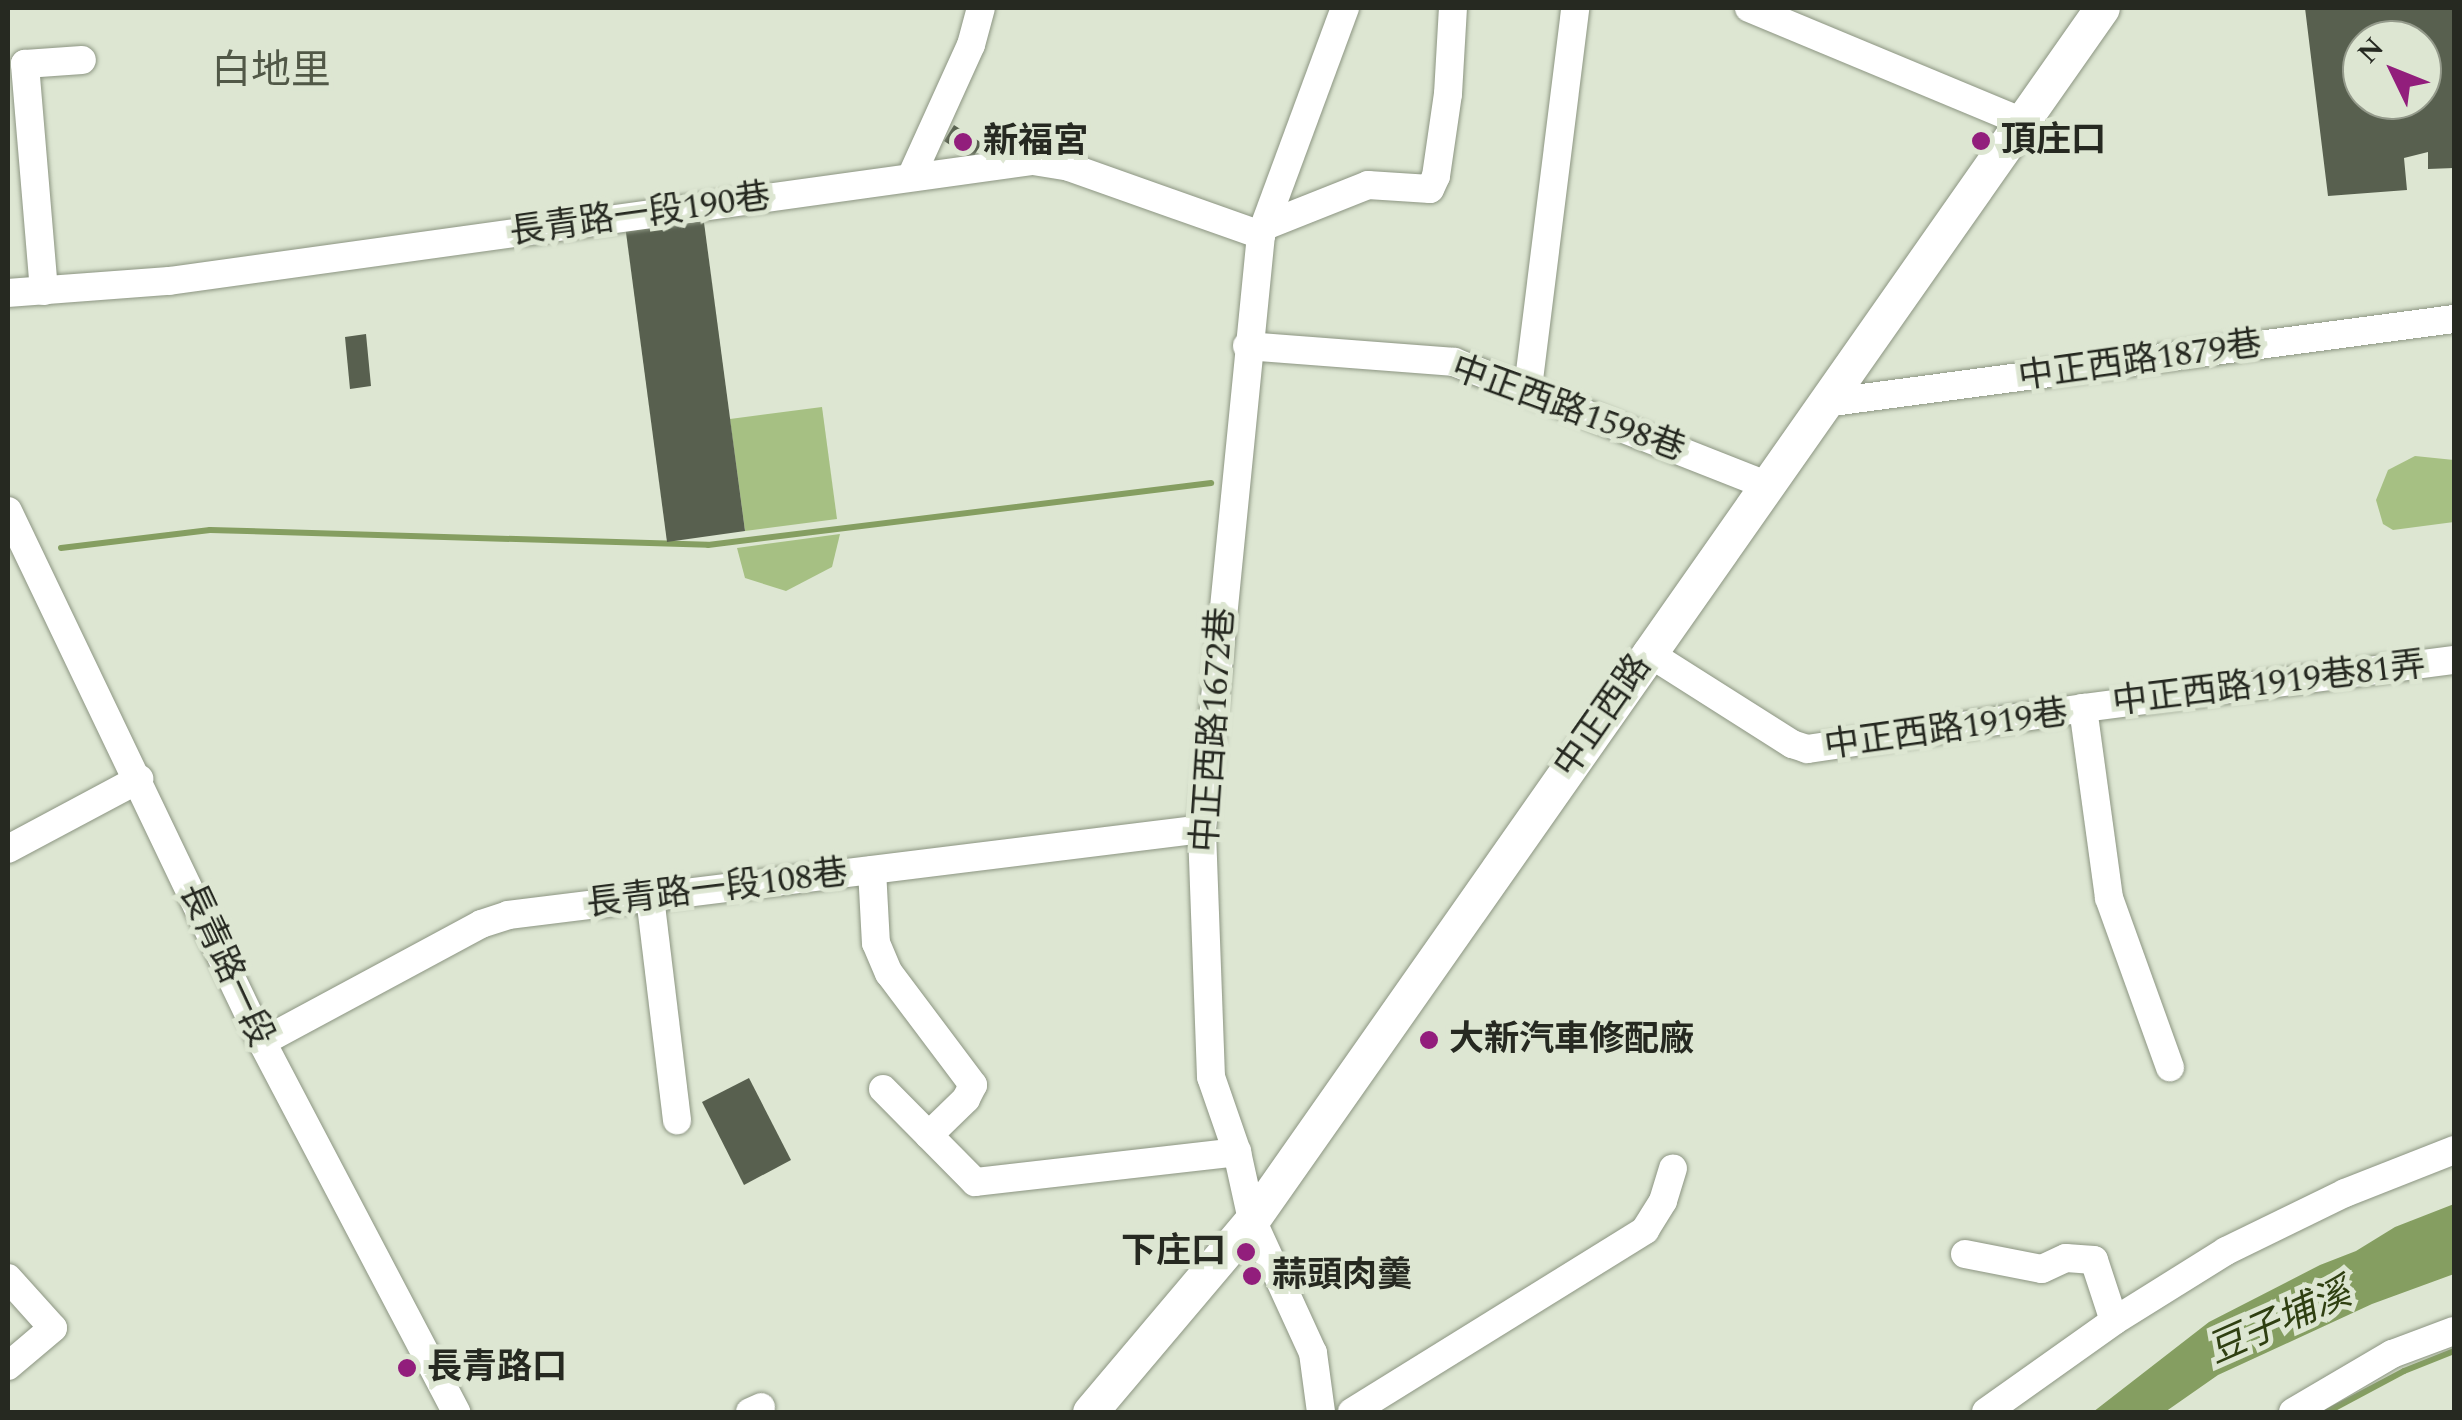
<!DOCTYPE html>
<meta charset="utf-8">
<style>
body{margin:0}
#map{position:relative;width:2462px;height:1420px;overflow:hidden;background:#dde6d2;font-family:Spectral,"Noto Sans TC",serif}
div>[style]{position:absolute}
.green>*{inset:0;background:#a6c083}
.water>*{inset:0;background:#859e61}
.stream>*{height:6px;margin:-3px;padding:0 3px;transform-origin:3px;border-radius:3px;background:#859e61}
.building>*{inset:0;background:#58604f}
.roads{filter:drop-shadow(0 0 2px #8c9582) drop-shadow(0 0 2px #8c9582)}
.minor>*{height:28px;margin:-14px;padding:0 14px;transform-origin:14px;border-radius:14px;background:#fff}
.major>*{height:35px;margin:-17.5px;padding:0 17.5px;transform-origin:17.5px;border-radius:17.5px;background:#fff}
.dots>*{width:28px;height:28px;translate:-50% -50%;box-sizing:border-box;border:5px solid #dde6d2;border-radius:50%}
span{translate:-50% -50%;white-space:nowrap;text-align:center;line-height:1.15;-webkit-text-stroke:10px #dde6d2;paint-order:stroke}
.poi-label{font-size:35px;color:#262921;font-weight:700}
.left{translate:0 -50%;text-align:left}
.right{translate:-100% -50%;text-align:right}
.street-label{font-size:35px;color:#262921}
.water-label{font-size:38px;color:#2f3f11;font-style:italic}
.quarter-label{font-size:40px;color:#515847}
.frame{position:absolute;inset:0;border:10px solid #262921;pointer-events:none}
.north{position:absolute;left:2342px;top:20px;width:100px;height:100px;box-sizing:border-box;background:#dde6d2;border:2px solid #949a8b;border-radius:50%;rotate:313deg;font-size:28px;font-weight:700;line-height:40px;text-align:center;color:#262921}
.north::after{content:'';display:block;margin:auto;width:35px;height:45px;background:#921e7c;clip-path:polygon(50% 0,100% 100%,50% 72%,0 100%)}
</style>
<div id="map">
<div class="green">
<div style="clip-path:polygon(822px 407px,837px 519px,745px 531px,730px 419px)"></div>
<div style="clip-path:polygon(2415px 456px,2454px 460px,2454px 522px,2393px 530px,2383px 524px,2376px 500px,2388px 470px)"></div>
<div style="clip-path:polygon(840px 534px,832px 567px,786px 591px,745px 578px,737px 548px)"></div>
</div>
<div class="water">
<div style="clip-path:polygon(2454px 1204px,2454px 1274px,2372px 1304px,2218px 1375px,2165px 1412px,2093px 1412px,2209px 1322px,2320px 1265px,2356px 1251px,2395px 1227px)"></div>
</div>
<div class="stream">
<div style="left:61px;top:548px;width:150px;rotate:-6.9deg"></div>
<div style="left:210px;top:530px;width:498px;rotate:1.7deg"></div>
<div style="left:708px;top:545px;width:507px;rotate:-7.03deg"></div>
<div style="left:2327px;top:1412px;width:87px;rotate:-28deg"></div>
<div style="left:2404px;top:1371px;width:54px;rotate:-21.8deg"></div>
</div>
<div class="building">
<div style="clip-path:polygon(evenodd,2305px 8px,2454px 8px,2454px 168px,2428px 169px,2428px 152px,2404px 158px,2407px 190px,2328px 196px,2305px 8px,2362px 40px,2422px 40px,2422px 100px,2362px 100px,2362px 40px)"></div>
<div style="clip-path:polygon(954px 125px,982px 143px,972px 159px,944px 141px)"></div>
<div style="clip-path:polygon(703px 215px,745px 531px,667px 542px,625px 225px)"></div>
<div style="clip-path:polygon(366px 334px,371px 386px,350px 389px,345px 337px)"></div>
<div style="clip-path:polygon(749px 1078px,791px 1160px,744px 1185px,702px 1102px)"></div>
</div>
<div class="roads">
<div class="minor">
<div style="left:1749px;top:8px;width:294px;rotate:22.6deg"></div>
<div style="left:911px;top:177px;width:145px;rotate:-65.6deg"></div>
<div style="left:971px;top:45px;width:38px;rotate:-75deg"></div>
<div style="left:1265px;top:226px;width:111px;rotate:-21.7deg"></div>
<div style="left:1368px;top:185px;width:62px;rotate:3.7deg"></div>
<div style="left:1430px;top:189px;width:14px;rotate:-65deg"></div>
<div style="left:1436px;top:176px;width:83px;rotate:-81.7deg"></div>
<div style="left:1448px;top:94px;width:86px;rotate:-86.7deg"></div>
<div style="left:44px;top:291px;width:228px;rotate:-94.8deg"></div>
<div style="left:25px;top:64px;width:57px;rotate:-4deg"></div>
<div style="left:8px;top:293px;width:161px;rotate:-4.3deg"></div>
<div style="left:169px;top:281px;width:872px;rotate:-7.91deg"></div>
<div style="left:1033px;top:161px;width:36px;rotate:9deg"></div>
<div style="left:1069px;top:167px;width:204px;rotate:19.5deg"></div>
<div style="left:1247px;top:346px;width:208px;rotate:4.4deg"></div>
<div style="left:1454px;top:362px;width:333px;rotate:21.5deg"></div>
<div style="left:1528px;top:388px;width:383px;rotate:-82.9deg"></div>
<div style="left:1825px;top:403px;width:635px;rotate:-7.61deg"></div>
<div style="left:8px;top:511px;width:589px;rotate:64.44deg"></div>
<div style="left:262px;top:1042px;width:418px;rotate:62.3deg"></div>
<div style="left:1647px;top:652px;width:172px;rotate:32.4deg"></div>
<div style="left:1792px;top:744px;width:16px;rotate:18deg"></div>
<div style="left:1807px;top:749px;width:279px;rotate:-8.4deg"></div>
<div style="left:2083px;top:708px;width:192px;rotate:82.2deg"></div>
<div style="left:2109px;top:898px;width:180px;rotate:70.2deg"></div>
<div style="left:2083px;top:708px;width:374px;rotate:-7.4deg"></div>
<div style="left:8px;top:849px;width:149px;rotate:-28.1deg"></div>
<div style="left:872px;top:870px;width:73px;rotate:86.9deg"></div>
<div style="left:876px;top:943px;width:33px;rotate:67deg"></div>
<div style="left:889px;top:973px;width:140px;rotate:53.1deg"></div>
<div style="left:973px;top:1085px;width:16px;rotate:117deg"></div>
<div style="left:966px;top:1099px;width:52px;rotate:135.8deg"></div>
<div style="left:650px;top:897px;width:225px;rotate:83.1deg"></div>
<div style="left:262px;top:1042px;width:249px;rotate:-28.3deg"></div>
<div style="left:481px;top:924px;width:28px;rotate:-18deg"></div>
<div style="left:508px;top:915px;width:699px;rotate:-7.06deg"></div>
<div style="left:883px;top:1089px;width:131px;rotate:45.3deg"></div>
<div style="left:975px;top:1182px;width:264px;rotate:-6.5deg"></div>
<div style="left:1965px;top:1254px;width:78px;rotate:11deg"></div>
<div style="left:2042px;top:1269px;width:26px;rotate:-25deg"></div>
<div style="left:2066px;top:1258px;width:28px;rotate:4deg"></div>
<div style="left:2094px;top:1260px;width:64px;rotate:71.8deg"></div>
<div style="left:8px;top:1278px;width:67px;rotate:48deg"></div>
<div style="left:53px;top:1328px;width:59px;rotate:139.8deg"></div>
<div style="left:750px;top:1412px;width:12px;rotate:-24deg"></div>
<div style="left:1321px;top:1412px;width:60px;rotate:-97.7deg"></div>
<div style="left:1313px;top:1353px;width:146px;rotate:-114.6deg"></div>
<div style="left:1252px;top:1220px;width:70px;rotate:-102.4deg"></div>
<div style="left:1237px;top:1152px;width:79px;rotate:-109.1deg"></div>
<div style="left:1211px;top:1077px;width:248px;rotate:-92.1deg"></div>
<div style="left:1202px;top:829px;width:597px;rotate:-84.33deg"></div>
<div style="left:1261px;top:235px;width:242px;rotate:-69.7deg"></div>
<div style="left:1352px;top:1412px;width:345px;rotate:-31.8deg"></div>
<div style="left:1645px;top:1230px;width:34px;rotate:-58deg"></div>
<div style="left:1663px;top:1201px;width:34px;rotate:-73deg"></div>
<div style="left:1986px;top:1412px;width:157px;rotate:-35.4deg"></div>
<div style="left:2114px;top:1321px;width:132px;rotate:-32deg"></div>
<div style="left:2226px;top:1251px;width:132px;rotate:-26deg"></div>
<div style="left:2345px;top:1193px;width:117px;rotate:-21.5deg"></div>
<div style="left:2293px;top:1412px;width:115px;rotate:-30.4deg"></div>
<div style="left:2392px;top:1354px;width:66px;rotate:-20.4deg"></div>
</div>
<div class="major">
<div style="left:1090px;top:1412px;width:251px;rotate:-49.8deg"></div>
<div style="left:1252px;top:1220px;width:1480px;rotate:-54.96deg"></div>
</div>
</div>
<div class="dots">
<div style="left:1981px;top:141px;background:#921e7c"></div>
<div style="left:963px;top:142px;background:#921e7c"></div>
<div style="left:1429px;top:1040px;background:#921e7c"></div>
<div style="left:1246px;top:1252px;background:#921e7c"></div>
<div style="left:1252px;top:1276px;background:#921e7c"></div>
<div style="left:407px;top:1368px;background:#921e7c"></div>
</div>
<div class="poi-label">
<span class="left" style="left:2001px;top:141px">頂庄口</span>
<span class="left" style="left:983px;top:142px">新福宮</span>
<span class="left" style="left:1449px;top:1040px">大新汽車修配廠</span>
<span class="right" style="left:1226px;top:1252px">下庄口</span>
<span class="left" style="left:1272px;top:1276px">蒜頭肉羹</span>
<span class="left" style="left:427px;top:1368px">長青路口</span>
</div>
<div class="street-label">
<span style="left:640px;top:215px;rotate:-8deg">長青路一段190巷</span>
<span style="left:2140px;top:361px;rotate:-8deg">中正西路1879巷</span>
<span style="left:1568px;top:409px;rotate:20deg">中正西路1598巷</span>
<span style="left:2269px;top:684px;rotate:-7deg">中正西路1919巷81弄</span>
<span style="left:1603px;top:716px;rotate:-55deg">中正西路</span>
<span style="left:1214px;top:730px;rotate:-86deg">中正西路1672巷</span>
<span style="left:1946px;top:730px;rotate:-8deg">中正西路1919巷</span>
<span style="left:717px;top:889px;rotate:-7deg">長青路一段108巷</span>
<span style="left:226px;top:965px;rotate:65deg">長青路一段</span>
</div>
<div class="water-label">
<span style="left:2280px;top:1323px;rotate:-24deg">豆子埔溪</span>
</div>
<div class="quarter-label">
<span style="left:271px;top:72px">白地里</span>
</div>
<div class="frame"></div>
<div class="north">N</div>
</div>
